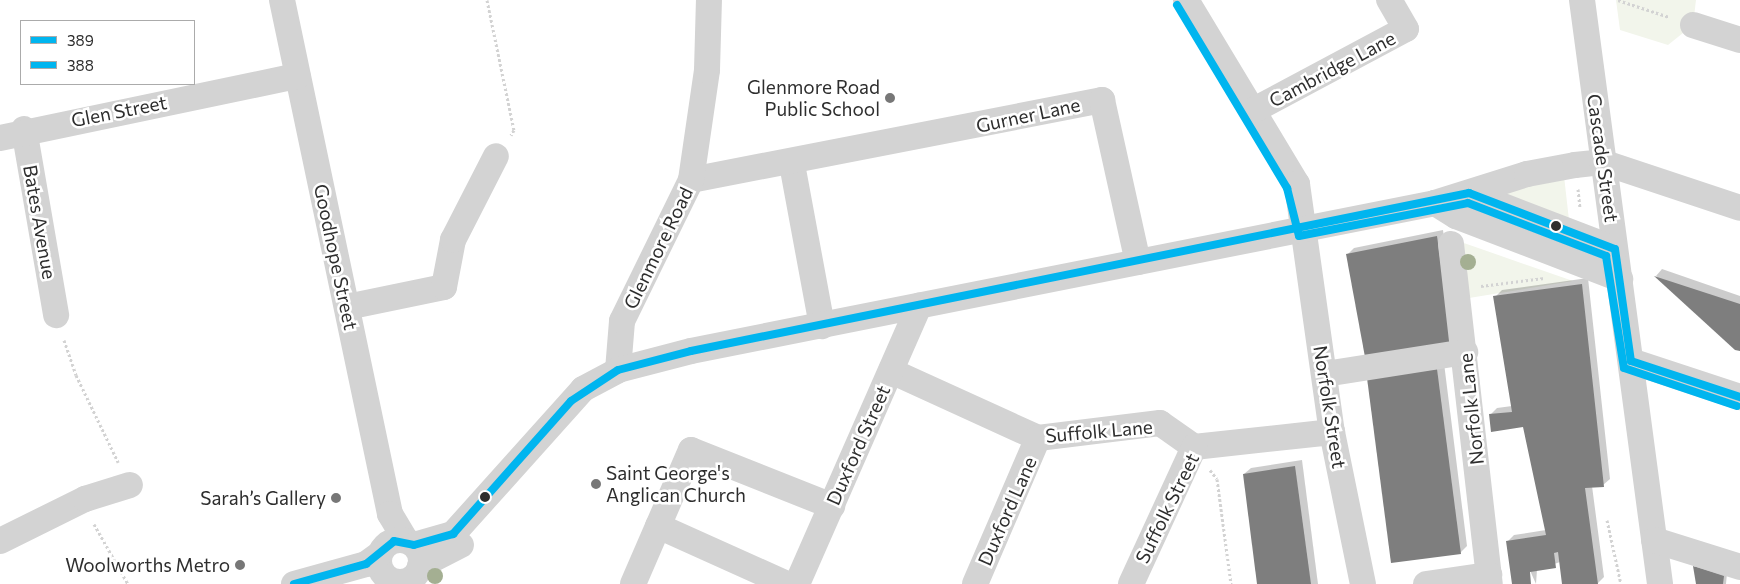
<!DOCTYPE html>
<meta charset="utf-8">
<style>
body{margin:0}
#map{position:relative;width:1740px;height:584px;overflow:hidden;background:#fff;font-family:Commissioner,sans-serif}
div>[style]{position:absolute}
.green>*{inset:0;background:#f2f5eb}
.shadow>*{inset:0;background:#0003}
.building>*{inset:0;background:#7e7e7e}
.path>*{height:3px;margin-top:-1.5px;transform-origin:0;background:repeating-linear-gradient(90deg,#d3d3d3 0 2.5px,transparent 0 5px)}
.minor>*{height:26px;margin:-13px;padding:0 13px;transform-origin:13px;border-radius:13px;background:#d3d3d3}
.minor>.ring{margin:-13px;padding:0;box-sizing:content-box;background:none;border:26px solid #d3d3d3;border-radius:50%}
.bus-1>*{height:8px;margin:-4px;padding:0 4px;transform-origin:4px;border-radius:4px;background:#00b5ef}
.bus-2>*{height:8px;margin:-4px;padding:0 4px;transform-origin:4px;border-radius:4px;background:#00b5ef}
.trees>*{width:16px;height:16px;margin:-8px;border-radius:50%;background:#a4af92}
.dots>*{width:14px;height:14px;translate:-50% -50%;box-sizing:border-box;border:2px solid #fff;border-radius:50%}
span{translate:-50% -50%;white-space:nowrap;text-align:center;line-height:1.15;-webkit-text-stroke:5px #fff;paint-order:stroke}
.street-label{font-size:19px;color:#2e2e2e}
.poi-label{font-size:19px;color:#2e2e2e}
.right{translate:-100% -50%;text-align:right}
.left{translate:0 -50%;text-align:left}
.legend{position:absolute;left:20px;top:20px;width:175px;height:65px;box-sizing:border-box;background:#fff;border:1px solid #ababab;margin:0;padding:6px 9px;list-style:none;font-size:15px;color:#2e2e2e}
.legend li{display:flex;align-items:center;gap:10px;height:25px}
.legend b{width:25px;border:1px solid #ababab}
</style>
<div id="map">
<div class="green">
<div style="clip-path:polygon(1616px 0,1696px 0,1693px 25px,1668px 45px,1620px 30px)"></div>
<div style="clip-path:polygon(1564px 176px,1569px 220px,1496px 193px)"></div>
<div style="clip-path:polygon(1461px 242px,1573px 281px,1469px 298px)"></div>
</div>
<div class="shadow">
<div style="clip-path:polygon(1443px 230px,1458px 338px,1347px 255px,1354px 248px)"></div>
<div style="clip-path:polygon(1662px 269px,1740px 296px,1740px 350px,1656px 276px)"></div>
<div style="clip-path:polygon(1588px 278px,1610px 479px,1603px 485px,1592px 486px,1604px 577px,1597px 584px,1563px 584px,1560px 562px,1537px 570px,1536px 584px,1528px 566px,1530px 584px,1514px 584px,1507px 542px,1514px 535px,1546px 530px,1524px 426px,1490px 415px,1497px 408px,1512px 406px,1495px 297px,1502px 290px)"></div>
<div style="clip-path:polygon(1444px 363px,1467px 546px,1460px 553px,1368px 379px)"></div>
<div style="clip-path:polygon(1302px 460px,1318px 584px,1258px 584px,1244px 474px,1251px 468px)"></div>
<div style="clip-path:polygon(1695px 566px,1727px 573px,1726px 584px,1697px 584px)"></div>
</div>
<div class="building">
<div style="clip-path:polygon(1437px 236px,1452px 346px,1365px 357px,1346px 254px)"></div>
<div style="clip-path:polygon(1654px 276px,1740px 304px,1740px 351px,1735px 350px)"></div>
<div style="clip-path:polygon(1582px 284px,1604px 487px,1585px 488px,1598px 584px,1562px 584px,1558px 552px,1554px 553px,1556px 568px,1530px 572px,1531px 584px,1512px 584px,1506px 541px,1546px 535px,1523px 427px,1491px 432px,1489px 414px,1512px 412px,1493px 296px)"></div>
<div style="clip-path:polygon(1437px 369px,1461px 554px,1391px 563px,1367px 378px)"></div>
<div style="clip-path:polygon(1295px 466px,1311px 584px,1257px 584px,1243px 474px)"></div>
<div style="clip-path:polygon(1693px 566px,1724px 576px,1723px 584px,1696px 584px)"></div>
</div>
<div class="path">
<div style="left:487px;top:0;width:133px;rotate:78.3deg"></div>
<div style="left:514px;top:130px;width:6px;rotate:121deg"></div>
<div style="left:1618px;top:0;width:54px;rotate:18.4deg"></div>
<div style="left:1578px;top:189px;width:19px;rotate:84deg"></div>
<div style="left:1481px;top:286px;width:64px;rotate:-7.2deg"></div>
<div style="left:64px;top:340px;width:37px;rotate:71deg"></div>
<div style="left:76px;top:375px;width:97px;rotate:64.2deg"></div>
<div style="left:1210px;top:470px;width:11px;rotate:52deg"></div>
<div style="left:1217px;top:479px;width:106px;rotate:82.4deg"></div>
<div style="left:1607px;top:520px;width:66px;rotate:77.7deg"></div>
<div style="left:94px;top:524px;width:69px;rotate:60.5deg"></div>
</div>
<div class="minor">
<div style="left:282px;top:0;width:525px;rotate:78.13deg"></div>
<div style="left:390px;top:514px;width:31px;rotate:59deg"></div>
<div style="left:1186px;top:0;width:215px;rotate:58.9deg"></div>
<div style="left:1297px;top:184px;width:250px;rotate:82deg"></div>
<div style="left:1332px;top:432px;width:155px;rotate:78.5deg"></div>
<div style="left:1582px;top:0;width:589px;rotate:82.39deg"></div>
<div style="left:1693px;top:25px;width:49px;rotate:17.7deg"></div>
<div style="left:1254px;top:110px;width:172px;rotate:-28.1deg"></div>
<div style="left:1406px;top:29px;width:34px;rotate:-120deg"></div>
<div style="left:24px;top:129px;width:189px;rotate:80.2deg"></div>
<div style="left:0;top:138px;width:304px;rotate:-11.8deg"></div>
<div style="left:792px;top:164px;width:165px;rotate:79.5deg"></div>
<div style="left:691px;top:180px;width:419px;rotate:-11deg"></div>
<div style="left:1102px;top:100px;width:166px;rotate:77.5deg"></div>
<div style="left:1469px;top:193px;width:156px;rotate:21deg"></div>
<div style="left:1435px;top:203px;width:25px;rotate:32deg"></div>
<div style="left:1456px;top:216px;width:176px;rotate:21deg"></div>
<div style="left:1451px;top:244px;width:342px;rotate:83.5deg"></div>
<div style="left:347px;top:307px;width:99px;rotate:-11.7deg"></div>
<div style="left:444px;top:287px;width:48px;rotate:-79.2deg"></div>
<div style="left:453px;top:240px;width:94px;rotate:-62.9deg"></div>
<div style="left:1631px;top:361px;width:115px;rotate:18.3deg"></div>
<div style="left:618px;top:370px;width:49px;rotate:-85.3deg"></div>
<div style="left:622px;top:321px;width:157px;rotate:-63.9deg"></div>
<div style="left:691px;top:180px;width:111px;rotate:-81.7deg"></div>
<div style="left:707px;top:70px;width:70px;rotate:-88.4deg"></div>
<div style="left:891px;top:371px;width:162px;rotate:24.5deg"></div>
<div style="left:1038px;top:438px;width:123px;rotate:-7deg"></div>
<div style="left:1160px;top:423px;width:42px;rotate:35.2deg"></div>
<div style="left:1325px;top:374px;width:142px;rotate:-8.9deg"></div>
<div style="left:1194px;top:447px;width:139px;rotate:-6.2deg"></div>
<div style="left:658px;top:526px;width:141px;rotate:24.2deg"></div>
<div style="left:1654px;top:540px;width:90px;rotate:17.4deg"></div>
<div class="ring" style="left:379px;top:540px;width:16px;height:16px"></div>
<div style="left:0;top:541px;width:95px;rotate:-26.3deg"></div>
<div style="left:85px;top:499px;width:47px;rotate:-17.3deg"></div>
<div style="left:414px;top:545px;width:41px;rotate:-15.8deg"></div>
<div style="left:453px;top:534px;width:195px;rotate:-48.1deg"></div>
<div style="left:583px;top:389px;width:40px;rotate:-28deg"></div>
<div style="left:618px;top:370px;width:75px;rotate:-14.6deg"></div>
<div style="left:691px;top:351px;width:759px;rotate:-11.25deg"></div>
<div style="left:1435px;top:203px;width:96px;rotate:-17.5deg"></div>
<div style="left:1527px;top:174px;width:49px;rotate:-10.6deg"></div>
<div style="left:1575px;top:165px;width:27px;rotate:-6deg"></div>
<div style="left:1602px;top:162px;width:145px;rotate:18.4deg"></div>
<div style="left:420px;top:566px;width:46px;rotate:-27.1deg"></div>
<div style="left:294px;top:584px;width:75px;rotate:-15.5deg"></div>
<div style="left:366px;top:564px;width:17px;rotate:-36deg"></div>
<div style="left:633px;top:584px;width:146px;rotate:-66.6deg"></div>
<div style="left:691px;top:450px;width:152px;rotate:21.7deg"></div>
<div style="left:797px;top:584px;width:304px;rotate:-66.3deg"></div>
<div style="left:975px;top:584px;width:159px;rotate:-66.7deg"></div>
<div style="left:1131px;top:584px;width:151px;rotate:-65.3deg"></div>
<div style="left:1426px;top:584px;width:64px;rotate:-8.1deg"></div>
</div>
<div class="bus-1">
<div style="left:1631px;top:361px;width:115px;rotate:18.3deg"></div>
<div style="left:294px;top:584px;width:75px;rotate:-15.5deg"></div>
<div style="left:366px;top:564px;width:36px;rotate:-39deg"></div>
<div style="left:394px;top:541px;width:20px;rotate:11deg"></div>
<div style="left:414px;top:545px;width:41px;rotate:-15.8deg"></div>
<div style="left:453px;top:534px;width:178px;rotate:-48.4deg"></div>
<div style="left:571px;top:401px;width:56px;rotate:-33.4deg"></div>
<div style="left:618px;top:370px;width:75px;rotate:-14.6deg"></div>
<div style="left:691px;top:351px;width:794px;rotate:-11.48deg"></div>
<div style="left:1469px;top:193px;width:156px;rotate:21deg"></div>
<div style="left:1615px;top:249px;width:113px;rotate:81.9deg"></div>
</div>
<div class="bus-2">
<div style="left:1177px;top:5px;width:214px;rotate:59deg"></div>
<div style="left:1287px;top:188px;width:49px;rotate:76deg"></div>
<div style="left:1299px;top:236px;width:172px;rotate:-11deg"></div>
<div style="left:1468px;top:203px;width:148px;rotate:21deg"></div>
<div style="left:1606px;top:256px;width:113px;rotate:80.9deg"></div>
<div style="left:1624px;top:368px;width:119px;rotate:18.6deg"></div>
</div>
<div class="trees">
<div style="left:1468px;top:262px"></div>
<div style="left:435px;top:576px"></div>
</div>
<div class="dots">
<div style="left:890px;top:98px;background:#777"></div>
<div style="left:1556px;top:226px;background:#2e2e2e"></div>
<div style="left:596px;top:484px;background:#777"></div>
<div style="left:485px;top:497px;background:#2e2e2e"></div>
<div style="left:336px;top:498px;background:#777"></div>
<div style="left:240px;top:565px;background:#777"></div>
</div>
<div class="street-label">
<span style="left:1332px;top:69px;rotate:-28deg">Cambridge Lane</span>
<span style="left:119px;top:111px;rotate:-11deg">Glen Street</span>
<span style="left:1028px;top:115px;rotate:-12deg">Gurner Lane</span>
<span style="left:1603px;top:158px;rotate:82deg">Cascade Street</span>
<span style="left:40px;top:222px;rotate:80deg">Bates Avenue</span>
<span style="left:658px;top:248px;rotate:-64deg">Glenmore Road</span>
<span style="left:336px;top:257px;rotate:78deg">Goodhope Street</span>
<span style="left:1330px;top:407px;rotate:81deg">Norfolk Street</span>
<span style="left:1471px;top:409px;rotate:-96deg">Norfolk Lane</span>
<span style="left:1099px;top:431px;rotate:-5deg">Suffolk Lane</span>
<span style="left:858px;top:445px;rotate:-66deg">Duxford Street</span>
<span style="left:1167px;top:508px;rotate:-64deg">Suffolk Street</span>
<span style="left:1007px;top:511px;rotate:-66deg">Duxford Lane</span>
</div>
<div class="poi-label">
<span class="right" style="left:880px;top:98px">Glenmore Road<br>Public School</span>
<span class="left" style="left:606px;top:484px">Saint George's<br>Anglican Church</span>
<span class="right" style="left:326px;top:498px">Sarah’s Gallery</span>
<span class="right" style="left:230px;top:565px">Woolworths Metro</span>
</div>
<ul class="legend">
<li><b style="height:6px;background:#00b5ef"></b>389</li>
<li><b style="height:6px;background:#00b5ef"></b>388</li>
</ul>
</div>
